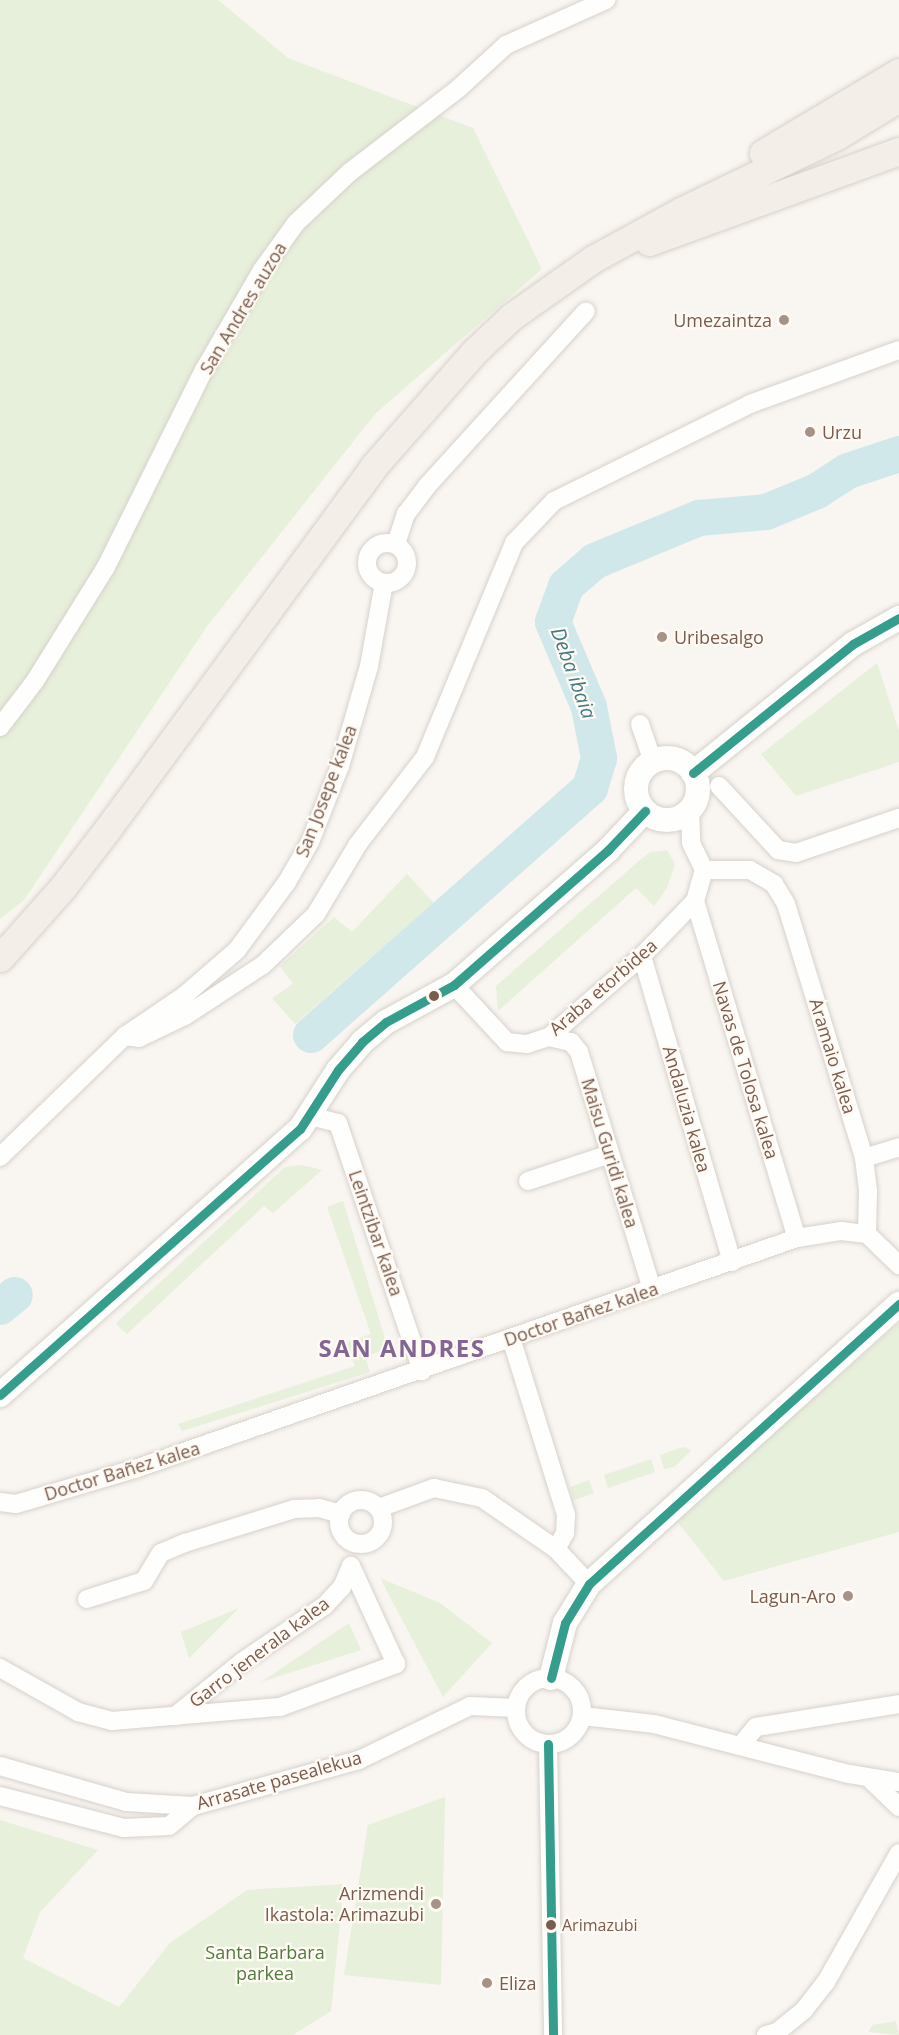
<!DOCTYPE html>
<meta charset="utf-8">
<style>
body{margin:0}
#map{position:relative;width:899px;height:2035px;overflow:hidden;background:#f9f5f0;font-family:"Open Sans",sans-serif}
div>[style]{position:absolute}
.green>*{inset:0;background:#e7f0db}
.river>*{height:36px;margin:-18px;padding:0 18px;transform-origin:18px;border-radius:18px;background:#d0e8ea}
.roads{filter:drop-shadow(0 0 2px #d7d1cb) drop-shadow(0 0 2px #d7d1cb)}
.street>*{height:18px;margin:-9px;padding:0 9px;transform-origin:9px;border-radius:9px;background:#fefefd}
.street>.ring{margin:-9px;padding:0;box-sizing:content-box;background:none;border:18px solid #fefefd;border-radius:50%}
.secondary>*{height:24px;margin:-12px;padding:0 12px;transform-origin:12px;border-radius:12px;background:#fefefd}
.secondary>.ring{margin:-12px;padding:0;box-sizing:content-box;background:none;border:24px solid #fefefd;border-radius:50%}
.primary>*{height:27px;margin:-13.5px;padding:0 13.5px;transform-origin:13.5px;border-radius:13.5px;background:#f3eee8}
.bus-1>*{height:9px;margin:-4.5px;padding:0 4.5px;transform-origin:4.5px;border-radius:4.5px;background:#349d8b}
.dots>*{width:16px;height:16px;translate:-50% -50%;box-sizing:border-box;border:3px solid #fffaf3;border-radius:50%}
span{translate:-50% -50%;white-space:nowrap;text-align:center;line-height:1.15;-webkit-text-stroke:4.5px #fffaf3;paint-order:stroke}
.bus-label{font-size:16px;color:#7a5c4d}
.left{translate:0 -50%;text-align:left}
.street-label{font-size:18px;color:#7a5c4d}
.poi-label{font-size:18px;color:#7a5c4d}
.right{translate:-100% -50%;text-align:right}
.park-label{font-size:18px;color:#537a41}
.water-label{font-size:20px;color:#437c86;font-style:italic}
.district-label{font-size:24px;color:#846695;font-weight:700;letter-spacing:1.5px}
</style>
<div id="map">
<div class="green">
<div style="clip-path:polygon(0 0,218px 0,288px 58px,473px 128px,542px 269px,375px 414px,208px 625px,24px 900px,0 919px)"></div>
<div style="clip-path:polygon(877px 663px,899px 731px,899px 762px,796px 796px,761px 754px)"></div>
<div style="clip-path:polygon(667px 850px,675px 864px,667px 888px,654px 906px,636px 888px,498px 1011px,496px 986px,641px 859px,651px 852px)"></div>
<div style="clip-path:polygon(407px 874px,434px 903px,295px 1024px,272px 998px,293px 984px,280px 966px,334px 917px,352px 932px)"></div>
<div style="clip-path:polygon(302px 1165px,322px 1170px,273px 1213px,264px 1206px,127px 1334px,120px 1328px,116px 1323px,285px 1167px)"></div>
<div style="clip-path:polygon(343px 1201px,388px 1348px,365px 1357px,370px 1372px,182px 1431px,178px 1424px,355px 1366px,346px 1342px,371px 1334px,327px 1207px)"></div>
<div style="clip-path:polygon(899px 1323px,899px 1532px,724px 1581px,676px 1520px)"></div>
<div style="clip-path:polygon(683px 1447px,692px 1450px,674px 1467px,664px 1469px,660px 1455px)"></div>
<div style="clip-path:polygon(651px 1459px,655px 1472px,608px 1488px,604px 1475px)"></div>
<div style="clip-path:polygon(589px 1480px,594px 1493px,574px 1500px,570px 1487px)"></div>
<div style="clip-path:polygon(380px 1578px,440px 1603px,492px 1643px,443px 1697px)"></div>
<div style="clip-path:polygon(239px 1608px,189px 1658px,181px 1632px)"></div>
<div style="clip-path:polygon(349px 1623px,361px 1650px,261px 1682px)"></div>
<div style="clip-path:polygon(445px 1797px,441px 1985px,344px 1975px,368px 1825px)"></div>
<div style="clip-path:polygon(0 1820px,98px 1850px,40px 1912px,23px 1958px,119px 2007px,170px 1943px,247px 1890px,344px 1884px,331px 2011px,293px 2035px,0 2035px)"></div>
<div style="clip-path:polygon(896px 2021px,899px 2035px,868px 2032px,873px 2025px)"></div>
</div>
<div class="river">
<div style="left:311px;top:1035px;width:373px;rotate:-41.5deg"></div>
<div style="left:590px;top:788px;width:31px;rotate:-73deg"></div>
<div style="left:599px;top:758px;width:52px;rotate:-101.1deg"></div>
<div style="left:589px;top:707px;width:92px;rotate:-113deg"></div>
<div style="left:553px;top:622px;width:38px;rotate:-70deg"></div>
<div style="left:566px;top:586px;width:38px;rotate:-41deg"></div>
<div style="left:595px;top:561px;width:113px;rotate:-22.5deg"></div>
<div style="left:699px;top:518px;width:67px;rotate:-5.1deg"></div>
<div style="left:766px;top:512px;width:55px;rotate:-22.4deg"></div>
<div style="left:817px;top:491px;width:37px;rotate:-33deg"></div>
<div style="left:848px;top:471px;width:54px;rotate:-18.4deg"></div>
<div style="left:0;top:1307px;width:19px;rotate:-39deg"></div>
</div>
<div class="roads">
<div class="street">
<div class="ring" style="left:367px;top:543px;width:22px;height:22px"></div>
<div style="left:396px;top:544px;width:32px;rotate:-72deg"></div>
<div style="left:406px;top:514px;width:35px;rotate:-53deg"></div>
<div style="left:427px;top:486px;width:236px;rotate:-47.7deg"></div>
<div style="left:640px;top:724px;width:39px;rotate:71deg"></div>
<div style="left:0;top:727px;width:58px;rotate:-52.7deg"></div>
<div style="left:35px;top:681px;width:134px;rotate:-58.1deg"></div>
<div style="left:106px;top:567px;width:220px;rotate:-63.6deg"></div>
<div style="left:204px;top:370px;width:116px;rotate:-59.9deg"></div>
<div style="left:262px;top:270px;width:58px;rotate:-54.1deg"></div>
<div style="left:296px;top:223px;width:74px;rotate:-43.4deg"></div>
<div style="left:350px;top:172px;width:138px;rotate:-37.6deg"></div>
<div style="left:459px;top:88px;width:64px;rotate:-42.5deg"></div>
<div style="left:506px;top:45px;width:110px;rotate:-24.2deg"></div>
<div style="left:719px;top:786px;width:87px;rotate:47.3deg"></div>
<div style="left:778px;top:850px;width:18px;rotate:9deg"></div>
<div style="left:796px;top:853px;width:109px;rotate:-18.8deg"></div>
<div style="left:690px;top:809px;width:34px;rotate:88deg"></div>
<div style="left:691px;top:843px;width:30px;rotate:64deg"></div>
<div style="left:704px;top:870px;width:46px"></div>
<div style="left:750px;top:870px;width:28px;rotate:30deg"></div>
<div style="left:774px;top:884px;width:23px;rotate:59deg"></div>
<div style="left:786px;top:904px;width:266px;rotate:72.9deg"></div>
<div style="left:864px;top:1158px;width:34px;rotate:83deg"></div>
<div style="left:868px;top:1192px;width:42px;rotate:91.4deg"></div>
<div style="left:695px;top:901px;width:352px;rotate:73.2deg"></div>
<div style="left:642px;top:956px;width:319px;rotate:73.6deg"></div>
<div style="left:454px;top:985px;width:78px;rotate:47.1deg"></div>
<div style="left:507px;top:1042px;width:20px;rotate:6deg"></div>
<div style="left:527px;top:1044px;width:23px;rotate:-18deg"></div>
<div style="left:549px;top:1037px;width:123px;rotate:-41.1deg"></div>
<div style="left:642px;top:956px;width:76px;rotate:-46.1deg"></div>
<div style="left:695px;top:901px;width:32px;rotate:-74deg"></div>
<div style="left:125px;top:1036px;width:14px;rotate:8deg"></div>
<div style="left:139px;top:1038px;width:51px;rotate:-25.6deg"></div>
<div style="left:185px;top:1016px;width:93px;rotate:-33.2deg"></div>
<div style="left:263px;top:965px;width:74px;rotate:-43.9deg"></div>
<div style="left:316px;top:914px;width:82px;rotate:-59deg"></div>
<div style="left:358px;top:844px;width:110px;rotate:-52.4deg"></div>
<div style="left:425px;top:757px;width:232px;rotate:-67.4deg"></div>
<div style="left:514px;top:543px;width:58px;rotate:-46.4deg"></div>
<div style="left:554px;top:501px;width:219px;rotate:-26.3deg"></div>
<div style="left:750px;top:404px;width:158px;rotate:-19.9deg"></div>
<div style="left:549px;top:1037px;width:23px;rotate:13deg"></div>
<div style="left:571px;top:1042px;width:13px;rotate:51deg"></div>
<div style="left:579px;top:1052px;width:248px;rotate:72.9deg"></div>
<div style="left:310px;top:1116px;width:29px;rotate:14deg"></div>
<div style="left:338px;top:1123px;width:262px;rotate:71.3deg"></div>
<div style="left:0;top:1157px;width:174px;rotate:-44.1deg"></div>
<div style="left:125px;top:1036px;width:73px;rotate:-34.3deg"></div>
<div style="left:185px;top:995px;width:69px;rotate:-40.9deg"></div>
<div style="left:237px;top:950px;width:84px;rotate:-53.7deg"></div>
<div style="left:287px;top:882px;width:46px;rotate:-60.1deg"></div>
<div style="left:310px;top:842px;width:82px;rotate:-68.5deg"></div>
<div style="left:340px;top:766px;width:104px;rotate:-73.8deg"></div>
<div style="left:369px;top:666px;width:84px;rotate:-79.8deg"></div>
<div style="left:864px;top:1158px;width:37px;rotate:-17deg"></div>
<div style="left:528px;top:1181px;width:86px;rotate:-18.2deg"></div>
<div style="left:511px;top:1338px;width:185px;rotate:72.7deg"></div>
<div style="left:566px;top:1515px;width:18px;rotate:93deg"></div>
<div style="left:565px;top:1533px;width:18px;rotate:119deg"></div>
<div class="ring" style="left:339px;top:1500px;width:26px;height:26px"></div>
<div style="left:0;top:1502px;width:16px;rotate:7deg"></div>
<div style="left:16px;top:1504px;width:124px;rotate:-16.4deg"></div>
<div style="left:135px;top:1469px;width:701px;rotate:-19.24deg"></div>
<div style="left:797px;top:1238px;width:45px;rotate:-9deg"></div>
<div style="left:841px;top:1231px;width:26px;rotate:7deg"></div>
<div style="left:867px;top:1234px;width:45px;rotate:44.1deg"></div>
<div style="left:379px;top:1508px;width:59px;rotate:-20deg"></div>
<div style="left:434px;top:1488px;width:49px;rotate:11.8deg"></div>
<div style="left:482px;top:1498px;width:90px;rotate:34.6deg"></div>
<div style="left:556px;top:1549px;width:48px;rotate:46.7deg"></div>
<div style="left:87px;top:1599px;width:60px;rotate:-17.5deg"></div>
<div style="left:144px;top:1581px;width:33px;rotate:-59deg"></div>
<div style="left:161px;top:1553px;width:26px;rotate:-23deg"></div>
<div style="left:185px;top:1543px;width:114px;rotate:-17.3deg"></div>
<div style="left:294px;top:1509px;width:25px;rotate:-2deg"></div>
<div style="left:319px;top:1508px;width:23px;rotate:15deg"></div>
<div style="left:0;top:1668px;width:90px;rotate:29.4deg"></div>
<div style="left:78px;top:1712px;width:35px;rotate:15deg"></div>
<div style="left:112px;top:1721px;width:169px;rotate:-4.8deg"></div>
<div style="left:280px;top:1707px;width:124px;rotate:-20.3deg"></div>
<div style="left:396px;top:1664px;width:108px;rotate:-114.7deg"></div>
<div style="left:351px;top:1566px;width:23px;rotate:113deg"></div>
<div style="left:342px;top:1587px;width:26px;rotate:133deg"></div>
<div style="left:324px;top:1606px;width:99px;rotate:145.7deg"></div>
<div style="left:242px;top:1662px;width:86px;rotate:141.1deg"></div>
<div class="ring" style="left:516px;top:1678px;width:48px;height:48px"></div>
<div style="left:582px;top:1716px;width:72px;rotate:6.3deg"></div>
<div style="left:654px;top:1724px;width:201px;rotate:14.4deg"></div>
<div style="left:849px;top:1774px;width:51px;rotate:9.1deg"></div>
<div style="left:548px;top:1744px;width:291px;rotate:89deg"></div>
<div style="left:742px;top:1744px;width:22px;rotate:-51deg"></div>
<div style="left:756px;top:1727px;width:145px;rotate:-9.1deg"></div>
<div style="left:0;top:1766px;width:131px;rotate:15.9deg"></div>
<div style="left:126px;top:1802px;width:67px;rotate:3.4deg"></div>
<div style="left:193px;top:1806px;width:172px;rotate:-15.5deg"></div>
<div style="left:359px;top:1760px;width:123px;rotate:-25.9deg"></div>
<div style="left:470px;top:1706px;width:46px;rotate:2.5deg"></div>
<div style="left:871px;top:1780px;width:39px;rotate:44deg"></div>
<div style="left:0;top:1796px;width:128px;rotate:14.5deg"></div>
<div style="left:124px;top:1828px;width:45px;rotate:-2.5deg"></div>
<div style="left:169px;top:1826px;width:31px;rotate:-40deg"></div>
<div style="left:766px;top:2035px;width:11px;rotate:-15deg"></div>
<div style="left:777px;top:2032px;width:35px;rotate:-39deg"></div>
<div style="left:804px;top:2010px;width:36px;rotate:-52deg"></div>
<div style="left:826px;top:1982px;width:148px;rotate:-60.5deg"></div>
</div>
<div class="secondary">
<div class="ring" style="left:636px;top:758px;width:38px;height:38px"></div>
<div style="left:693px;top:773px;width:206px;rotate:-38.9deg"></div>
<div style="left:853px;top:644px;width:53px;rotate:-29.5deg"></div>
<div style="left:0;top:1395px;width:401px;rotate:-41.6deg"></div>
<div style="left:300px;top:1129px;width:70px;rotate:-57.2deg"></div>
<div style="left:338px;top:1070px;width:37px;rotate:-49deg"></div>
<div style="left:362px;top:1042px;width:31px;rotate:-40deg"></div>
<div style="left:386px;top:1022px;width:77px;rotate:-28.6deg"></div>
<div style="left:454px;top:985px;width:205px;rotate:-41.2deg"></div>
<div style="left:608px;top:850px;width:54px;rotate:-46.5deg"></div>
<div style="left:551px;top:1678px;width:57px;rotate:-75.7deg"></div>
<div style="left:565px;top:1623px;width:46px;rotate:-58.4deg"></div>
<div style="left:589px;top:1584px;width:418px;rotate:-42.1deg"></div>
</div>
<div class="primary">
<div style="left:763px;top:153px;width:158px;rotate:-30.8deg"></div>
<div style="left:649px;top:242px;width:266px;rotate:-20deg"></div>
<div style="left:0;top:958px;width:95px;rotate:-48.4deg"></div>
<div style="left:63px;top:887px;width:76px;rotate:-52.5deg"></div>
<div style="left:109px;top:827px;width:446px;rotate:-53.7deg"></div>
<div style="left:373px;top:467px;width:153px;rotate:-48.7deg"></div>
<div style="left:474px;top:352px;width:51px;rotate:-43.4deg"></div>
<div style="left:511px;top:317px;width:100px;rotate:-35.3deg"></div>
<div style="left:593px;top:259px;width:100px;rotate:-28.6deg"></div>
<div style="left:681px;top:211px;width:173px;rotate:-25.7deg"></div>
<div style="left:837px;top:136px;width:73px;rotate:-31.5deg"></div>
</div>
</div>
<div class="bus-1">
<div style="left:693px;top:773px;width:206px;rotate:-38.9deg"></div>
<div style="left:853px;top:644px;width:53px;rotate:-29.5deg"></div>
<div style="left:0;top:1395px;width:401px;rotate:-41.6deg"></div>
<div style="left:300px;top:1129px;width:70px;rotate:-57.2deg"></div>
<div style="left:338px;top:1070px;width:37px;rotate:-49deg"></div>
<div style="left:362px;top:1042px;width:31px;rotate:-40deg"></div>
<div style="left:386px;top:1022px;width:77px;rotate:-28.6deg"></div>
<div style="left:454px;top:985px;width:205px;rotate:-41.2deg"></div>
<div style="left:608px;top:850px;width:54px;rotate:-46.5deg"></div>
<div style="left:551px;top:1678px;width:57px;rotate:-75.7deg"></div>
<div style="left:565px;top:1623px;width:46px;rotate:-58.4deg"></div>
<div style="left:589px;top:1584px;width:418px;rotate:-42.1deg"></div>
<div style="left:548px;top:1744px;width:291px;rotate:89deg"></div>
</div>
<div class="dots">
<div style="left:784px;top:320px;background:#a69286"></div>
<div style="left:810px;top:432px;background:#a69286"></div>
<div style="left:662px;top:637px;background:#a69286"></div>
<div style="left:434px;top:996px;background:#7a5c4d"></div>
<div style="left:848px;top:1596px;background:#a69286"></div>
<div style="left:436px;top:1904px;background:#a69286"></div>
<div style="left:551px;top:1925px;background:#7a5c4d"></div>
<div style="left:487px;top:1983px;background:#a69286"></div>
</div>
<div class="bus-label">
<span class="left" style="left:562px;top:1925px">Arimazubi</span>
</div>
<div class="street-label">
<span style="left:243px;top:308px;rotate:-59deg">San Andres auzoa</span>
<span style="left:326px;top:791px;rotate:-69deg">San Josepe kalea</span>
<span style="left:603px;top:987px;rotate:-41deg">Araba etorbidea</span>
<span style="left:833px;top:1056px;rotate:73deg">Aramaio kalea</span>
<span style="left:746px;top:1070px;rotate:73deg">Navas de Tolosa kalea</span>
<span style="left:687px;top:1109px;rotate:74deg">Andaluzia kalea</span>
<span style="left:610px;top:1153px;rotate:73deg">Maisu Guridi kalea</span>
<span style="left:376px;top:1233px;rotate:71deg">Leintzibar kalea</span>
<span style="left:581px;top:1314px;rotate:-19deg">Doctor Bañez kalea</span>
<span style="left:122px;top:1471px;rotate:-17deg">Doctor Bañez kalea</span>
<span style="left:259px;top:1652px;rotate:-37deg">Garro jenerala kalea</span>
<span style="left:279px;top:1780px;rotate:-16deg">Arrasate pasealekua</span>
</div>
<div class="poi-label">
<span class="right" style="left:772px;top:320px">Umezaintza</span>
<span class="left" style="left:822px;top:432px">Urzu</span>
<span class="left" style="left:674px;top:637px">Uribesalgo</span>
<span class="right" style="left:836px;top:1596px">Lagun-Aro</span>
<span class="right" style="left:424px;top:1904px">Arizmendi<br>Ikastola: Arimazubi</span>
<span class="left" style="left:499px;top:1983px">Eliza</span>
</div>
<div class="park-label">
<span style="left:265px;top:1963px">Santa Barbara<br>parkea</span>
</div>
<div class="water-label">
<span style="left:574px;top:673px;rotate:70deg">Deba ibaia</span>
</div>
<div class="district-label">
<span style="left:402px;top:1348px">SAN ANDRES</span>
</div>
</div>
